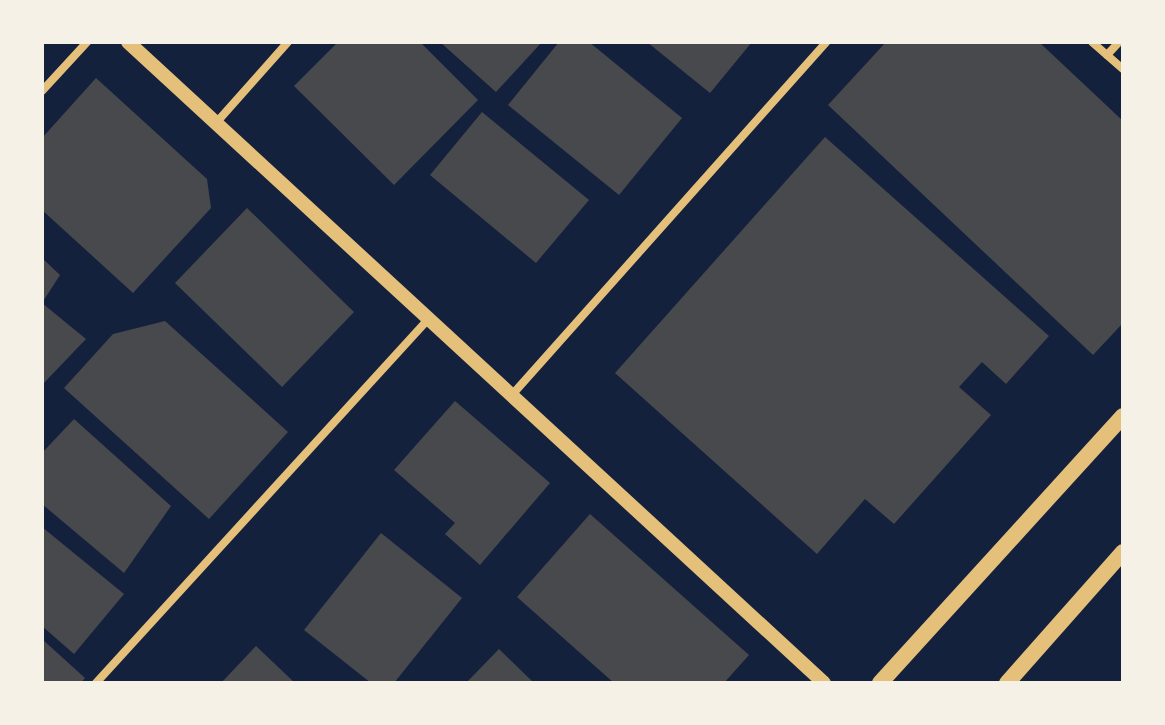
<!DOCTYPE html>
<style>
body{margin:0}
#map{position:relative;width:1165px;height:725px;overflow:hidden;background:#14213d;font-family:"Titillium Web",sans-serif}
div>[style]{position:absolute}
.building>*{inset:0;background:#48494c}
.minor>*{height:8px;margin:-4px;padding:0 4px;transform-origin:4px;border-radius:4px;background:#e5c07b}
.tertiary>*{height:14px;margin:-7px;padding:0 7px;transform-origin:7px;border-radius:7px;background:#e5c07b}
.secondary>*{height:16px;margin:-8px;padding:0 8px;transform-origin:8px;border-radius:8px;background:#e5c07b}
span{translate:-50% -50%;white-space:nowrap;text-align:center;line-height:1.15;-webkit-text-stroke:6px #f6f1e7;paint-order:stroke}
.frame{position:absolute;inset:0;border:44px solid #f6f1e7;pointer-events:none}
</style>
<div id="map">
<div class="building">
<div style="clip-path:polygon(338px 42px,420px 42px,478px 100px,394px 185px,294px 86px)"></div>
<div style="clip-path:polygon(440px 42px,542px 42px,496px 92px)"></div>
<div style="clip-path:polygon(559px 42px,589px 42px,682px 118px,619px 195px,508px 105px)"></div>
<div style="clip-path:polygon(647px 42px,752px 42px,710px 93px)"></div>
<div style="clip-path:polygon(886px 42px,1039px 42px,1123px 121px,1123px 323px,1093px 355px,828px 105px)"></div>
<div style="clip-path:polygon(96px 78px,207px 179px,211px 208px,133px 293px,42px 210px,42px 138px)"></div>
<div style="clip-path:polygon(482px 112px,589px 200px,536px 263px,430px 175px)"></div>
<div style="clip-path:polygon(825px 137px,1049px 336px,1006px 384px,982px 362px,959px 387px,991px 415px,894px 524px,865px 499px,817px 554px,615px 373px)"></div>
<div style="clip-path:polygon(247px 208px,354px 312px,282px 387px,175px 283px)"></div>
<div style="clip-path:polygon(42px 258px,60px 275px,42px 303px)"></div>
<div style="clip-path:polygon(42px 303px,86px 339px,42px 385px)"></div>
<div style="clip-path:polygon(165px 321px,288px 432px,209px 519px,64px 388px,113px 334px)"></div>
<div style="clip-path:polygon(455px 401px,550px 483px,480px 565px,445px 534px,455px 523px,394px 470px)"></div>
<div style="clip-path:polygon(74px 419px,171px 506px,124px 573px,42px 504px,42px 453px)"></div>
<div style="clip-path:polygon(590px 514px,749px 655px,724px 683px,614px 683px,517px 597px)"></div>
<div style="clip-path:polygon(42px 527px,124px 594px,74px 654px,42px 626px)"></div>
<div style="clip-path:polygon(381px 533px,462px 598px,394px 683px,371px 683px,304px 630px)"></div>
<div style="clip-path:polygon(42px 639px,85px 678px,81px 683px,42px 683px)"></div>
<div style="clip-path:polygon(256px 646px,295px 683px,221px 683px)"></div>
<div style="clip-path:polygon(499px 649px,534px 683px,466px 683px)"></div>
</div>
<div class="minor">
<div style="left:1092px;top:42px;width:41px;rotate:41.1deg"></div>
<div style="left:1107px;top:55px;width:18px;rotate:-47deg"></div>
<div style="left:42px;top:91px;width:67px;rotate:-47.4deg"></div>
<div style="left:216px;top:123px;width:108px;rotate:-48.4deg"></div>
<div style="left:511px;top:396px;width:474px;rotate:-48.3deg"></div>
<div style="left:96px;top:683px;width:493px;rotate:-47.6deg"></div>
</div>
<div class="tertiary">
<div style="left:128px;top:42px;width:946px;rotate:42.64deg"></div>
</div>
<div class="secondary">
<div style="left:880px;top:683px;width:361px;rotate:-47.7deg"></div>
<div style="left:1007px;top:683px;width:175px;rotate:-48.5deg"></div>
</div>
<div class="frame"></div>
</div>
